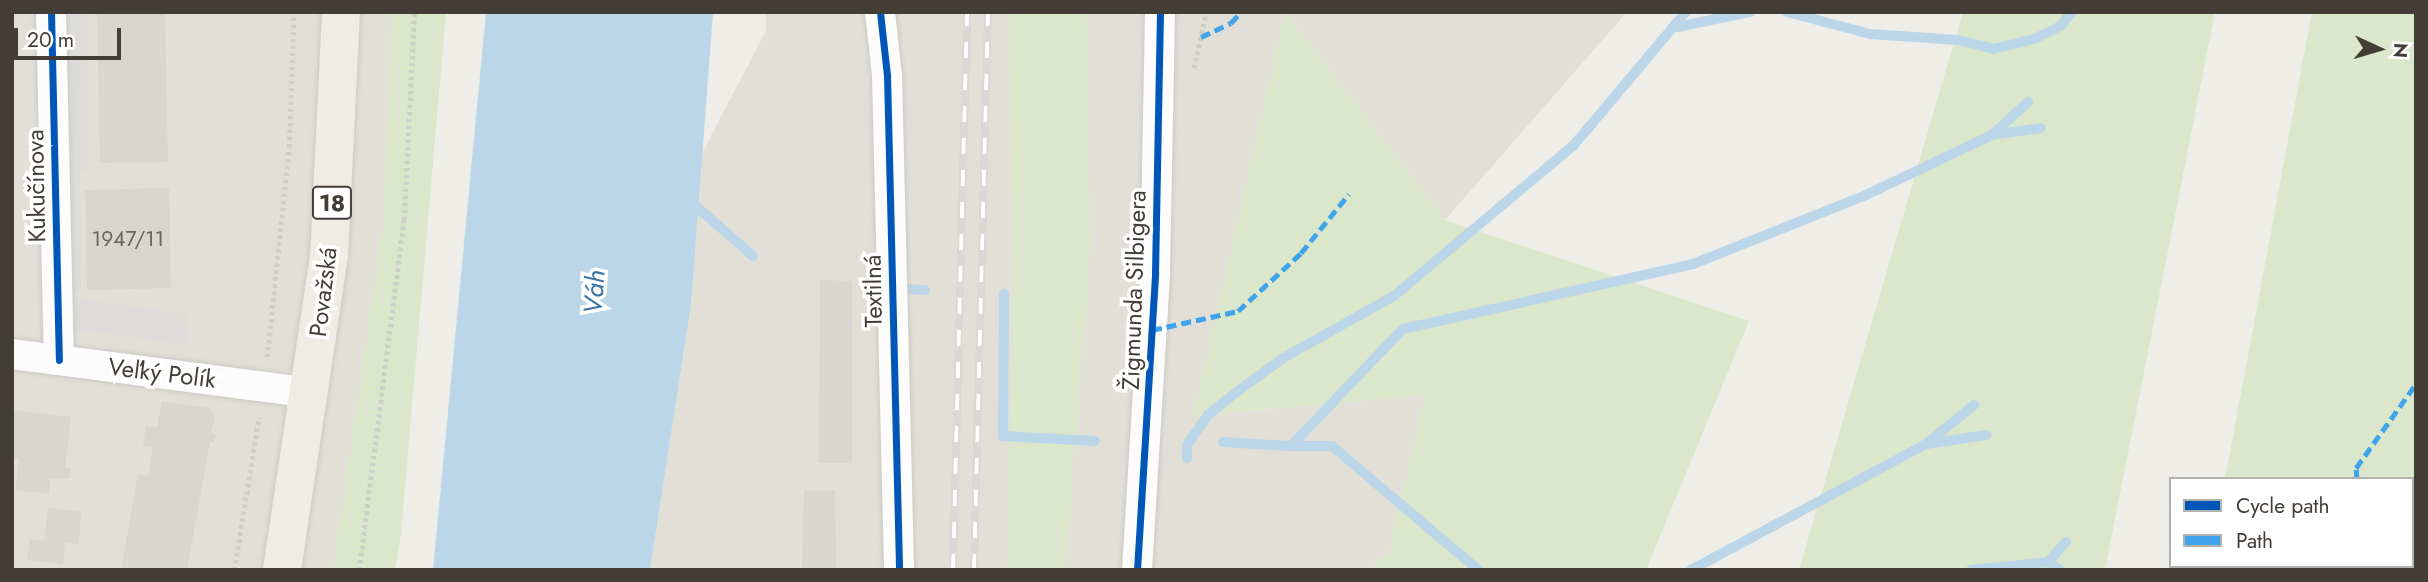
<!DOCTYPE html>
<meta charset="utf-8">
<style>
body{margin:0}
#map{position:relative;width:2428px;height:582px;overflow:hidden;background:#eeede8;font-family:Jost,sans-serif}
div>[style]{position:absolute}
.residential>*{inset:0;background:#e2dfd6}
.green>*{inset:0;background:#dbe7ca}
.parking>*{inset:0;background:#dddcd8}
.water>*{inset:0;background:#bcd6e9}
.stream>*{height:10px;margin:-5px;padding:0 5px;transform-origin:5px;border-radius:5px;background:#bcd6e9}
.building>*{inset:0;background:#d8d6d1}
.path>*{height:4.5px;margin-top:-2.25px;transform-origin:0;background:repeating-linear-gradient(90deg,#cfcdca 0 3.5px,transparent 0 7px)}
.roads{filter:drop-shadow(0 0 2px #cbc9c4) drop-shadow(0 0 2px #cbc9c4)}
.minor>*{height:30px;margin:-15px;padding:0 15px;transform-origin:15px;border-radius:15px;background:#fcfcfc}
.primary>*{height:38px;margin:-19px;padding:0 19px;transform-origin:19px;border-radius:19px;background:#efece4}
.rail>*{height:8px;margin-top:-4px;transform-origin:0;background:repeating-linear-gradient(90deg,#fff 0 16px,#d8d8d7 0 32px);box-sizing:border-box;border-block:2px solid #d8d8d7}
.quiet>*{height:5px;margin-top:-2.5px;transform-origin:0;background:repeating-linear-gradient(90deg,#3fa4eb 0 10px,transparent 0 15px)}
.cycleway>*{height:7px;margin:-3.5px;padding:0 3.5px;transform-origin:3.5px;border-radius:3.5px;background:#0057b8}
span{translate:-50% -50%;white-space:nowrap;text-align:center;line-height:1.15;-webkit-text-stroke:7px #fff;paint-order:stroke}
.number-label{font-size:21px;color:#69655d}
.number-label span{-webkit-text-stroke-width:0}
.shield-label span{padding:2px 5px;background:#fff;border:2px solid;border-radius:5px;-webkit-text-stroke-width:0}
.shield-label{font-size:23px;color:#433e35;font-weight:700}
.street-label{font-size:24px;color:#433e35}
.water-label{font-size:26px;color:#3974a5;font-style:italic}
.frame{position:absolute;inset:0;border:14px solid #433e35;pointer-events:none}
.legend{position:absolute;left:2169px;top:477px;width:245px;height:91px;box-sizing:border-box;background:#fff;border:2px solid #b4b2ae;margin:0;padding:9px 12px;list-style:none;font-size:21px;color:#433e35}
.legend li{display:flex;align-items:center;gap:14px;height:35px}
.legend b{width:35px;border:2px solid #b4b2ae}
.north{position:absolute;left:2344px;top:14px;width:70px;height:70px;-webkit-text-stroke:5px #fff;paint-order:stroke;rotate:94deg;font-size:19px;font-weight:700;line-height:28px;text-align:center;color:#433e35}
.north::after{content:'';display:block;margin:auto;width:24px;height:32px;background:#433e35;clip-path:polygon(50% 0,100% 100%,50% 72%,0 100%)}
.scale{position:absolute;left:14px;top:28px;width:107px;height:32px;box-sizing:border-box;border:4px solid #433e35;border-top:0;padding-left:9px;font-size:21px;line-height:24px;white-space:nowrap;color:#433e35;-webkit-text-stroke:5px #fff;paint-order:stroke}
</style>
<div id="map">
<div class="residential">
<div style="clip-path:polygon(12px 12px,419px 12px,369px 570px,12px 570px)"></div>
<div style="clip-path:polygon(766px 12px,1627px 12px,1445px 220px,1286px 14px,1194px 416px,1426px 395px,1389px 553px,1368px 570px,650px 570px,691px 305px,702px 153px,766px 31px)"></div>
</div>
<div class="green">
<div style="clip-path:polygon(391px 12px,446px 12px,401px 533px,395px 570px,333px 570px,385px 211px)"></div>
<div style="clip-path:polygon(1010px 12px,1086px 12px,1091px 243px,1065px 570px,1006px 570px,1013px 315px)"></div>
<div style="clip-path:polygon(1963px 12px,2215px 12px,2105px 570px,1799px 570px)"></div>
<div style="clip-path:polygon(2312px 12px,2416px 12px,2416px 570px,2209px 570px,2412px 566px,2412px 479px,2225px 479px)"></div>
<div style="clip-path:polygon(1285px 13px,1445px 220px,1749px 321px,1646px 570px,1368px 570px,1389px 553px,1425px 395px,1193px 416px)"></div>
</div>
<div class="parking">
<div style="clip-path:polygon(57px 12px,87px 12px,89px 170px,80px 170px,81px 291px,61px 292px)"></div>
<div style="clip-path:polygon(74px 298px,187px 314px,188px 345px,71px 329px)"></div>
</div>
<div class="water">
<div style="clip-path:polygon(486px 12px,713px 12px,691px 305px,650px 570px,433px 570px)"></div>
</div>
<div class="stream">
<div style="left:1787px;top:12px;width:86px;rotate:14.8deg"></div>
<div style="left:1870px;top:34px;width:88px;rotate:3.9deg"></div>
<div style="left:1958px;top:40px;width:36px;rotate:14deg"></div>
<div style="left:1993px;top:49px;width:42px;rotate:-13.7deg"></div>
<div style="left:2034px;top:39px;width:30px;rotate:-26deg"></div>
<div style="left:2061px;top:26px;width:17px;rotate:-54deg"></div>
<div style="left:1677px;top:27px;width:75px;rotate:-11.6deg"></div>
<div style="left:1992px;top:135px;width:49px;rotate:-8.1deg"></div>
<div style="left:689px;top:200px;width:85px;rotate:41.2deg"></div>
<div style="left:905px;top:289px;width:20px;rotate:3deg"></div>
<div style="left:1004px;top:294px;width:142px;rotate:90.4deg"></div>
<div style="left:1003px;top:436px;width:92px;rotate:3.1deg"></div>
<div style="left:1223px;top:442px;width:68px;rotate:3.4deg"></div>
<div style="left:1291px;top:446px;width:162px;rotate:-46.3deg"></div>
<div style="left:1403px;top:329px;width:297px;rotate:-12.6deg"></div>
<div style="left:1693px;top:264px;width:186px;rotate:-21.7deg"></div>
<div style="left:1866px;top:195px;width:140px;rotate:-25.5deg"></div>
<div style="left:1992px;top:135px;width:49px;rotate:-42.5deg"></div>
<div style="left:1926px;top:444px;width:61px;rotate:-8.5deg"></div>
<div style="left:1291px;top:446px;width:41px"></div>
<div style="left:1332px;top:446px;width:192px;rotate:40.3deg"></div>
<div style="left:1187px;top:458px;width:13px;rotate:-90deg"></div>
<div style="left:1187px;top:445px;width:37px;rotate:-55deg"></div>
<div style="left:1208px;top:415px;width:33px;rotate:-39deg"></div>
<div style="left:1234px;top:394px;width:61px;rotate:-36.3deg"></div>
<div style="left:1283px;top:358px;width:127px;rotate:-29.2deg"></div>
<div style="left:1394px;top:296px;width:234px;rotate:-40deg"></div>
<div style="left:1573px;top:146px;width:175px;rotate:-49.9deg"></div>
<div style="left:2048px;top:562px;width:15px;rotate:32deg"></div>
<div style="left:1691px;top:570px;width:267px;rotate:-28.2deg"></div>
<div style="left:1926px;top:444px;width:62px;rotate:-39.1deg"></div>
<div style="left:1971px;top:570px;width:77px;rotate:-5.9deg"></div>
<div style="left:2048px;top:562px;width:27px;rotate:-48deg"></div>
</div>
<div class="building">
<div style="clip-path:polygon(97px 12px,165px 12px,168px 162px,100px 163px)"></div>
<div style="clip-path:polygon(169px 188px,171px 288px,87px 290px,85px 190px)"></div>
<div style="clip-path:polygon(820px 280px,852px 281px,852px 463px,819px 463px)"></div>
<div style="clip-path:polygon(162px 401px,209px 408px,215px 417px,211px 433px,216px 434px,214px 442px,210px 442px,187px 570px,121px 570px,138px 474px,148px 476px,153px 447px,143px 445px,146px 426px,157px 427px)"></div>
<div style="clip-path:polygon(13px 410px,71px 417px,65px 468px,71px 469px,70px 478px,50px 479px,49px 494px,15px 490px,19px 459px,12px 458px)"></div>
<div style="clip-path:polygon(835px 490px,836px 570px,802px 570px,804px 491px)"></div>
<div style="clip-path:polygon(48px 508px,81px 512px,79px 544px,65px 543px,63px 564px,27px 560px,30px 539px,44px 541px)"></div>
</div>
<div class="path">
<div style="left:1194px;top:68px;width:57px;rotate:-77.9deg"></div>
<div style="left:267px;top:357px;width:211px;rotate:-84deg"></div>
<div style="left:289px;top:147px;width:135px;rotate:-87.9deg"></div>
<div style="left:234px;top:570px;width:155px;rotate:-80.7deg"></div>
<div style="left:359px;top:570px;width:353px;rotate:-82.7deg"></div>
<div style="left:404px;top:220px;width:208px;rotate:-87.2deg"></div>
</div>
<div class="roads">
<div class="minor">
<div style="left:51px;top:12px;width:348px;rotate:88.7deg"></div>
<div style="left:880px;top:12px;width:63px;rotate:83.7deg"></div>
<div style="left:887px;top:75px;width:495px;rotate:88.6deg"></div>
<div style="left:12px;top:354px;width:302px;rotate:7.4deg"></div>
<div style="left:1137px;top:570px;width:298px;rotate:-86.5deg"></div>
<div style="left:1155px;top:273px;width:261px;rotate:-88.9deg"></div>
</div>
<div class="primary">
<div style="left:282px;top:570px;width:317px;rotate:-81.5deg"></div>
<div style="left:329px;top:257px;width:245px;rotate:-87.2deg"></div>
</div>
</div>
<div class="rail">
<div style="left:953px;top:570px;width:558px;rotate:-88.56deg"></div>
<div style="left:974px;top:570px;width:558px;rotate:-88.56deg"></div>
</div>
<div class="quiet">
<div style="left:1201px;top:37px;width:33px;rotate:-25deg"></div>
<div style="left:1231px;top:23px;width:15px;rotate:-48deg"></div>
<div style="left:1152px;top:330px;width:88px;rotate:-12.5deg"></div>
<div style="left:1238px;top:311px;width:86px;rotate:-42.6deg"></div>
<div style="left:1301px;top:253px;width:76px;rotate:-50.9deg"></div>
<div style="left:2357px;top:479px;width:11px;rotate:-95deg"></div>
<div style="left:2356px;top:468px;width:103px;rotate:-54.5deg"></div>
<div style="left:2344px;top:570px;width:4px;rotate:-76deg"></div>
</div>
<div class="cycleway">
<div style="left:51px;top:12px;width:348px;rotate:88.7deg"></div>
<div style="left:880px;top:12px;width:63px;rotate:83.7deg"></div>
<div style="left:887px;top:75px;width:495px;rotate:88.6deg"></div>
<div style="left:1137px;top:570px;width:298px;rotate:-86.5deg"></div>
<div style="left:1155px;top:273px;width:261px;rotate:-88.9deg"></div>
</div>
<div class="number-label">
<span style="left:128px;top:239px">1947/11</span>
</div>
<div class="shield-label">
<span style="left:332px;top:203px">18</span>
</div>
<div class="street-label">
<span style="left:36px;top:186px;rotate:-91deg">Kukučínova</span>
<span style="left:1134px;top:290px;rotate:-88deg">Žigmunda Silbigera</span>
<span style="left:873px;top:291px;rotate:-91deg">Textilná</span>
<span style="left:323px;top:292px;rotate:-83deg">Považská</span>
<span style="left:162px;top:373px;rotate:7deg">Veľký Polík</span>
</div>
<div class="water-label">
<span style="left:595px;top:292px;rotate:-86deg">Váh</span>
</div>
<div class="frame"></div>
<ul class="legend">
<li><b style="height:9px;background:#0057b8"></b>Cycle path</li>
<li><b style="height:9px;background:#3fa4eb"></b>Path</li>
</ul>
<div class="north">N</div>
<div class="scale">20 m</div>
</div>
